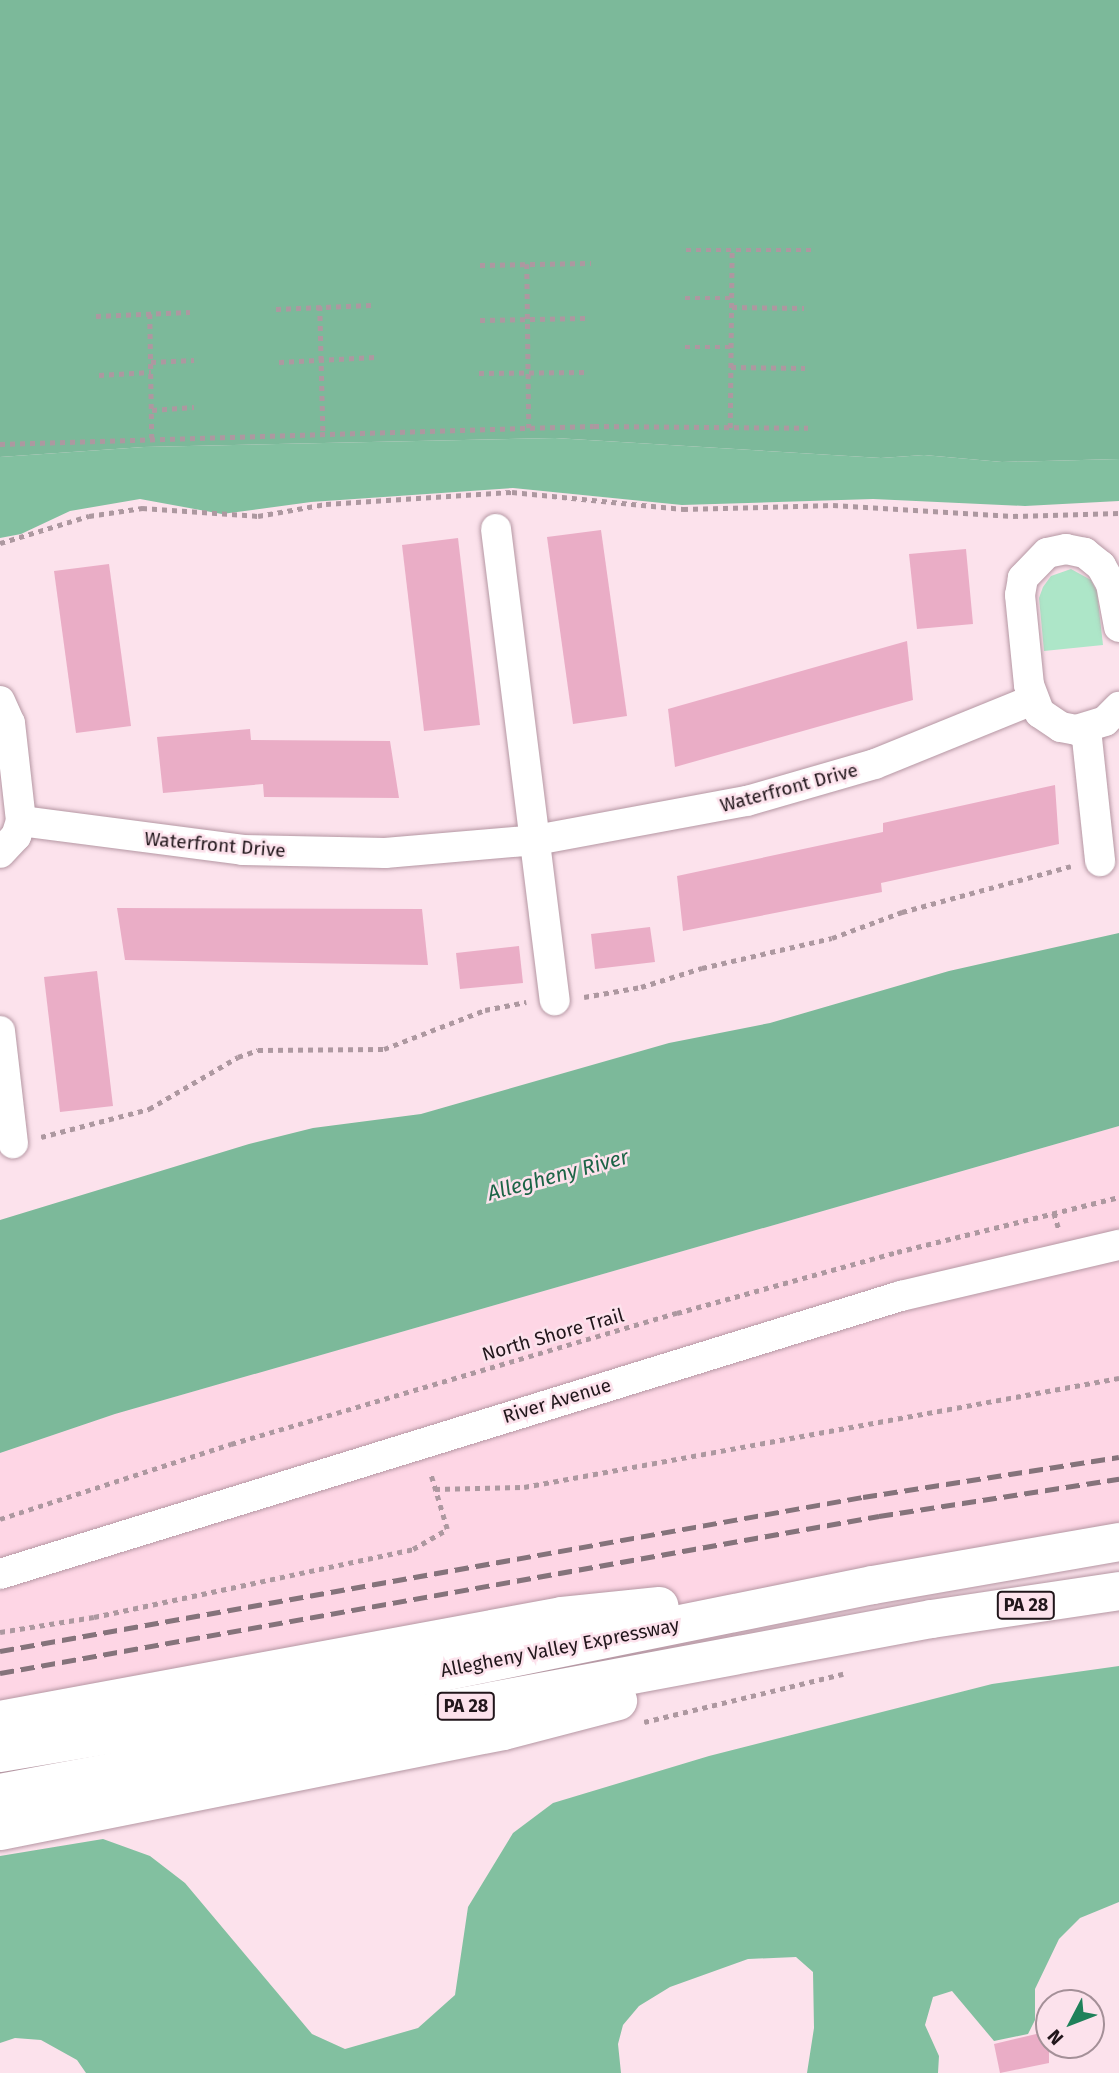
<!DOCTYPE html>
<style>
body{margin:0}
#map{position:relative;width:1119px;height:2073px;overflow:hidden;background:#fce2ec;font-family:"Fira Sans",sans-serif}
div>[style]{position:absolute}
.built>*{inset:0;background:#fed6e5}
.green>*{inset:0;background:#ade6c8}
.forest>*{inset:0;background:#82c0a0}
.water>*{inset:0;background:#7cb99a}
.building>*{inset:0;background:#eaadc6}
.path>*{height:4.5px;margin-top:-2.25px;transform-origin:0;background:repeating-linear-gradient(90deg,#ad98a0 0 5px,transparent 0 10px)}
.roads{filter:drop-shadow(0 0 2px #b597a3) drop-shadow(0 0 2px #b597a3)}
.minor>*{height:30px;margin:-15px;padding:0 15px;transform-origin:15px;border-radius:15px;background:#fff}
.highway>*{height:38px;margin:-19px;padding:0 19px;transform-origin:19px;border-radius:19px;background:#fff}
.rail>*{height:5px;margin-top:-2.5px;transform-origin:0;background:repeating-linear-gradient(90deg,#85737b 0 14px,transparent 0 21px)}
span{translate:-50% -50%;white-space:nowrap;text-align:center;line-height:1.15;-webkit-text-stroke:5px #fce2ec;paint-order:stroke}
.shield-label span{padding:2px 5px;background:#fce2ec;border:2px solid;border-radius:5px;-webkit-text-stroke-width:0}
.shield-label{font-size:18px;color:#21161b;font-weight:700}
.street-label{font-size:19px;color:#21161b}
.water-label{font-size:21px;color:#1c6446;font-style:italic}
.north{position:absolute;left:1035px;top:1989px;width:70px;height:70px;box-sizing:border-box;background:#fce2ec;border:2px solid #a49098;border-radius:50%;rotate:228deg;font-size:19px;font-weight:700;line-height:28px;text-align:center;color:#21161b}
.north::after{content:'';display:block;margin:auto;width:24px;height:32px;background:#1f815a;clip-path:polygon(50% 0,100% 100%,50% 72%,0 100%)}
</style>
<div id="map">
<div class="built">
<div style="clip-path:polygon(1119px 1126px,1119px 1542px,0 1707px,0 1453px,115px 1414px)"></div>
</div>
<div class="green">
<div style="clip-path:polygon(1071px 569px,1091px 580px,1097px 592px,1103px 645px,1044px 651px,1039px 598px,1043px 587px,1051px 576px)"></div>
</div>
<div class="forest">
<div style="clip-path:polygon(555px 438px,881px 458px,924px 455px,1002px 462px,1119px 459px,1119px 501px,1025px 506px,873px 499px,682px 505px,513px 488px,311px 502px,222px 514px,140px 499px,70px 511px,21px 534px,0 538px,0 457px,144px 447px)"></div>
<div style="clip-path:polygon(1119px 1666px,1119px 1902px,1080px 1918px,1059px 1939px,1035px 1989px,1035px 2020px,1028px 2034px,994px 2041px,952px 1991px,933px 1997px,925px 2025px,939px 2056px,938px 2073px,807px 2073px,814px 2028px,813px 1972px,796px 1957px,748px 1959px,670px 1987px,639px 2006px,623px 2025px,618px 2044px,621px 2073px,86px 2073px,77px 2060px,41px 2040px,15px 2038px,0 2043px,0 1856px,103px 1839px,150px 1856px,185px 1883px,312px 2034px,345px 2049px,418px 2028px,455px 1995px,468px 1907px,513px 1833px,553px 1803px,709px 1756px,992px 1684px)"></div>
</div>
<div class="water">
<div style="clip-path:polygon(0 0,1119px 0,1119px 459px,1002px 462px,924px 455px,881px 458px,555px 438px,144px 447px,0 457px)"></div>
<div style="clip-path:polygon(1119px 933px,1119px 1126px,115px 1414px,0 1453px,0 1220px,249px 1144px,313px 1128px,421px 1114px,669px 1043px,770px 1023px,949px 971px)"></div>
</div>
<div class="building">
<div style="clip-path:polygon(601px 530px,627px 716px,573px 724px,547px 537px)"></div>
<div style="clip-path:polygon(458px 538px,480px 725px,424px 731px,402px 545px)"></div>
<div style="clip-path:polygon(966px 549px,973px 624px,917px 629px,909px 554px)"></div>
<div style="clip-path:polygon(109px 564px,131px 726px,76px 733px,54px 571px)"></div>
<div style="clip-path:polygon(907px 641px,913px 700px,675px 767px,668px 709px)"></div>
<div style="clip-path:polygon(250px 729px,251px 740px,390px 741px,399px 798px,264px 797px,263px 784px,163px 793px,157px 737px)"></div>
<div style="clip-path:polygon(1055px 785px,1059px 844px,881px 883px,882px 892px,683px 931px,677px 876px,883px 832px,883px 823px)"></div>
<div style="clip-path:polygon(117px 908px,422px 909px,428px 965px,125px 960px)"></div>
<div style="clip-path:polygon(650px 927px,655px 962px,595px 969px,591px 934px)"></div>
<div style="clip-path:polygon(519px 946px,523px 983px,460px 989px,456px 953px)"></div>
<div style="clip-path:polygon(97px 971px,113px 1106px,60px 1112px,44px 977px)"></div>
<div style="clip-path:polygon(1049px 2031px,1049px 2063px,1000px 2073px,994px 2044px)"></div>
</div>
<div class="path">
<div style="left:686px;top:250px;width:129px"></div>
<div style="left:527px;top:264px;width:164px;rotate:89.3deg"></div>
<div style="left:480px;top:265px;width:111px;rotate:-1deg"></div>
<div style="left:685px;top:298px;width:46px"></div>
<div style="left:320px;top:306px;width:126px;rotate:88.6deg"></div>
<div style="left:732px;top:307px;width:72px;rotate:0.8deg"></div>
<div style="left:276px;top:309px;width:95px;rotate:-2.4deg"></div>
<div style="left:150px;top:314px;width:124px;rotate:89.1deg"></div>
<div style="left:96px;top:316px;width:94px;rotate:-2.4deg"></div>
<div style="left:480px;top:320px;width:107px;rotate:-1.1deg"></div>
<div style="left:685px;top:347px;width:46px"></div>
<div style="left:151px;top:362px;width:43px;rotate:-2.7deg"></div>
<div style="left:279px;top:362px;width:97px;rotate:-3deg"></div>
<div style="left:731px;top:367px;width:74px;rotate:0.8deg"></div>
<div style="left:479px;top:373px;width:108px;rotate:-0.5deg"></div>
<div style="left:99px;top:375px;width:52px;rotate:-3.3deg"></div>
<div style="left:152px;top:410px;width:42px;rotate:-4.1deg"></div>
<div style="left:730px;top:428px;width:178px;rotate:-89.4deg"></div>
<div style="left:0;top:444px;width:594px;rotate:-1.74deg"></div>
<div style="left:594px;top:426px;width:214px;rotate:0.5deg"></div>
<div style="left:0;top:543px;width:93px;rotate:-16.9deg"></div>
<div style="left:89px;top:516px;width:54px;rotate:-8.6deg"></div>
<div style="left:142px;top:508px;width:116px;rotate:3.9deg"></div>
<div style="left:258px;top:516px;width:69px;rotate:-10deg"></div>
<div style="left:326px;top:504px;width:186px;rotate:-3.7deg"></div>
<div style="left:512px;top:492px;width:172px;rotate:5.7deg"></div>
<div style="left:683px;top:509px;width:150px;rotate:-1.5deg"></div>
<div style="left:833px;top:505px;width:180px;rotate:3.5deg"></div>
<div style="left:1013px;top:516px;width:106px;rotate:-1.6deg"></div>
<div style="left:584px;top:997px;width:58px;rotate:-10deg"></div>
<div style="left:641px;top:987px;width:64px;rotate:-17.3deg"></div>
<div style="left:702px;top:968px;width:133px;rotate:-13deg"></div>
<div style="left:832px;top:938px;width:75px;rotate:-20.4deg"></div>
<div style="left:902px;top:912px;width:175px;rotate:-15.2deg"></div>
<div style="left:41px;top:1137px;width:112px;rotate:-14.5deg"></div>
<div style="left:149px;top:1109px;width:103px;rotate:-30.3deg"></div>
<div style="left:238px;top:1057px;width:21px;rotate:-19deg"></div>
<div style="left:258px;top:1050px;width:126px;rotate:-0.5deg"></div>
<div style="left:384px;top:1049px;width:108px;rotate:-21.1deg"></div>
<div style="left:485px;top:1010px;width:42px;rotate:-11deg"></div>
<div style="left:1054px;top:1213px;width:17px;rotate:73deg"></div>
<div style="left:435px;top:1489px;width:89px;rotate:-1.3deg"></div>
<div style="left:524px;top:1487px;width:605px;rotate:-10.38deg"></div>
<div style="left:0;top:1519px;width:243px;rotate:-18deg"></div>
<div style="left:231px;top:1444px;width:465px;rotate:-16.4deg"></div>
<div style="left:677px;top:1313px;width:228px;rotate:-15.5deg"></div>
<div style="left:897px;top:1252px;width:229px;rotate:-13.9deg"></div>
<div style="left:0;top:1632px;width:95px;rotate:-9.1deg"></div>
<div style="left:94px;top:1617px;width:326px;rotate:-12deg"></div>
<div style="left:413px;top:1549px;width:39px;rotate:-30deg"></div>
<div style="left:447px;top:1529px;width:59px;rotate:-106.6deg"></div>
<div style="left:644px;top:1722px;width:205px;rotate:-13.6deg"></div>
</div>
<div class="roads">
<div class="minor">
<div style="left:496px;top:529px;width:475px;rotate:82.9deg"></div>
<div style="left:1119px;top:627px;width:44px;rotate:-100.5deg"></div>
<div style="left:1111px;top:584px;width:21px;rotate:-119deg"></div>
<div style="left:1101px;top:566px;width:21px;rotate:-141deg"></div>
<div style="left:1085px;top:553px;width:19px;rotate:-168deg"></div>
<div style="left:1066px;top:549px;width:19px;rotate:168deg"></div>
<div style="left:1047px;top:553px;width:35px;rotate:134deg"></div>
<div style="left:1023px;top:578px;width:17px;rotate:100deg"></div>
<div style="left:1020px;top:595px;width:90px;rotate:84.3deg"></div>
<div style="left:1029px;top:685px;width:30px;rotate:69deg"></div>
<div style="left:1040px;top:713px;width:25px;rotate:34deg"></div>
<div style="left:1061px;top:727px;width:15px;rotate:11deg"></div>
<div style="left:1076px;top:730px;width:30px;rotate:-17deg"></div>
<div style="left:1105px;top:721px;width:20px;rotate:-45deg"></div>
<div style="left:0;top:701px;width:24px;rotate:66deg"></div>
<div style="left:10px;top:723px;width:99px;rotate:83.6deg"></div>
<div style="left:21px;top:821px;width:16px;rotate:108deg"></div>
<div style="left:16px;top:836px;width:23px;rotate:133deg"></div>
<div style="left:1086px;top:729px;width:133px;rotate:83.9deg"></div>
<div style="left:21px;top:821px;width:224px;rotate:7.4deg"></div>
<div style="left:243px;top:850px;width:142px;rotate:1.2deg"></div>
<div style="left:385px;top:853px;width:152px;rotate:-4.9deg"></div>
<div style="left:536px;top:840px;width:215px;rotate:-10.5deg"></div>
<div style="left:747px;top:801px;width:133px;rotate:-16.1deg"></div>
<div style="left:875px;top:764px;width:170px;rotate:-22.1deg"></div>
<div style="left:0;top:1031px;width:113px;rotate:83.4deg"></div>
<div style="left:0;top:1574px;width:943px;rotate:-17.15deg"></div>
<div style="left:901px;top:1296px;width:224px;rotate:-13.2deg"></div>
</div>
<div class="highway">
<div style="left:0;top:1720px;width:572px;rotate:-10.48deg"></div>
<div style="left:562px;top:1616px;width:98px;rotate:-5.9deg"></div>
<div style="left:0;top:1753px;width:249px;rotate:-9.5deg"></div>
<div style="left:246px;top:1712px;width:640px;rotate:-11.45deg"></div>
<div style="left:873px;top:1585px;width:250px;rotate:-9.9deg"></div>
<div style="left:0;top:1793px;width:948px;rotate:-10.58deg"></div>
<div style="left:932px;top:1619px;width:189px;rotate:-8.5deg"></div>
<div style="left:0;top:1831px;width:513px;rotate:-11.24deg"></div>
<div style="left:503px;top:1731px;width:119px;rotate:-14.6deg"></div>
</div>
</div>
<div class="rail">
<div style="left:0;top:1651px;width:877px;rotate:-10.12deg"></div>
<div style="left:863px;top:1497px;width:259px;rotate:-8.9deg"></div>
<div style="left:0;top:1673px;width:893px;rotate:-10.13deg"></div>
<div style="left:879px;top:1516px;width:243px;rotate:-8.8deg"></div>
</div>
<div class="shield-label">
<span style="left:1026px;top:1605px">PA 28</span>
<span style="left:466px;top:1706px">PA 28</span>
</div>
<div class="street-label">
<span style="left:789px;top:788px;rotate:-15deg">Waterfront Drive</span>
<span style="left:215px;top:845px;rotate:5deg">Waterfront Drive</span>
<span style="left:553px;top:1335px;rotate:-16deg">North Shore Trail</span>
<span style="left:557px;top:1401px;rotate:-17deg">River Avenue</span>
<span style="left:560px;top:1648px;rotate:-11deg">Allegheny Valley Expressway</span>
</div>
<div class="water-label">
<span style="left:558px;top:1175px;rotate:-15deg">Allegheny River</span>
</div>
<div class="north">N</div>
</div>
